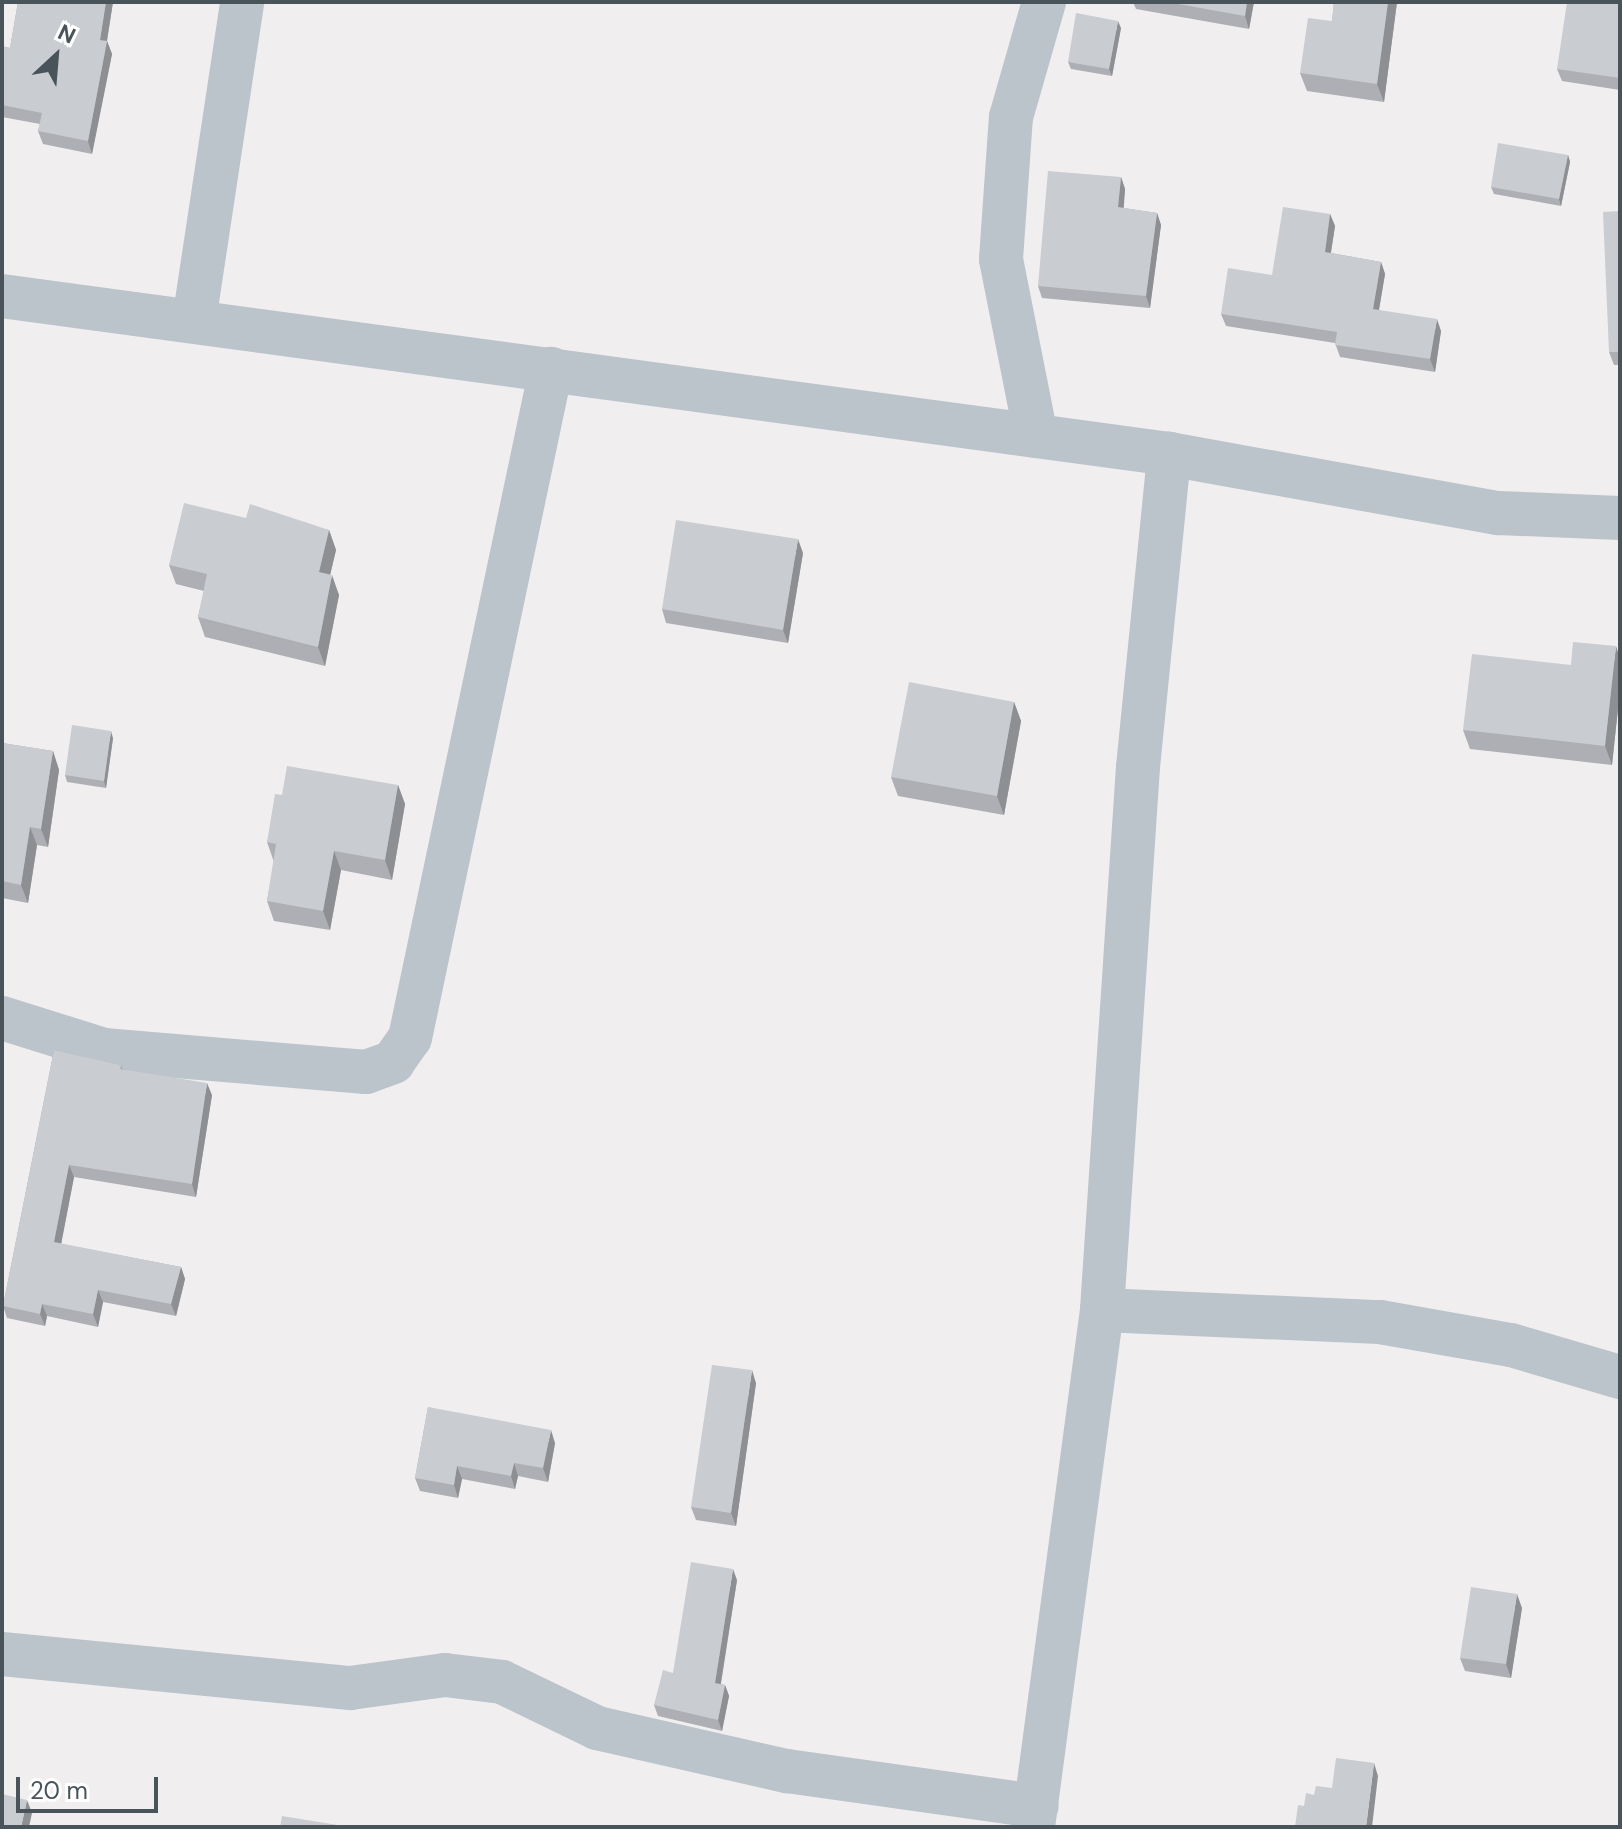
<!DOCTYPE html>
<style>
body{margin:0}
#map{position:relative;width:1622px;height:1829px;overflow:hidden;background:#f1eeef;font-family:"DM Sans",sans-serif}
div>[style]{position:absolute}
.minor>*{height:44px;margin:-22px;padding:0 22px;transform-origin:22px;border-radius:22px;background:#bbc4ca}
.wall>*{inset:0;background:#adafb4}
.shaded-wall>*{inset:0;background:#8d8f92}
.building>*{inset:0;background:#c9ccd1}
span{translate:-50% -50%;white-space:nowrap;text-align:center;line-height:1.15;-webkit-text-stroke:8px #fff;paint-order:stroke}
.frame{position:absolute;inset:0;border:4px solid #48545a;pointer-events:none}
.north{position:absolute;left:16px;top:16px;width:80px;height:80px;-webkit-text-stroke:6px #fff;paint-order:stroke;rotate:26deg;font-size:22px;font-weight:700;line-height:32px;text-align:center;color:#48545a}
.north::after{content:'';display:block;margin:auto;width:28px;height:36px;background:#48545a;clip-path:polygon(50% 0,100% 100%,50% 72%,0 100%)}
.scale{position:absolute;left:16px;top:1777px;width:142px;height:36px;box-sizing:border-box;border:4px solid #48545a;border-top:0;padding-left:10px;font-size:24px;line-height:28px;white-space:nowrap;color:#48545a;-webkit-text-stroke:6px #fff;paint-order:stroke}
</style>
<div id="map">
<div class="minor">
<div style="left:2px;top:296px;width:1178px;rotate:7.71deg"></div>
<div style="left:1169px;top:454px;width:334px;rotate:10.2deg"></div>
<div style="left:1498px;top:513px;width:122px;rotate:2.3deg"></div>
<div style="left:194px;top:321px;width:323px;rotate:-81.4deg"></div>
<div style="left:1036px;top:436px;width:180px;rotate:-101.2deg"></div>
<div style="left:1001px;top:259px;width:142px;rotate:-86deg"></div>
<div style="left:1011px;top:117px;width:120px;rotate:-74deg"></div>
<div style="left:2px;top:1018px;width:107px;rotate:17.4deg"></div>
<div style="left:104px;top:1050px;width:263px;rotate:4.8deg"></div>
<div style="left:366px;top:1072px;width:29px;rotate:-20deg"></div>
<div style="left:393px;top:1062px;width:29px;rotate:-55deg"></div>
<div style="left:410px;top:1038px;width:684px;rotate:-78.1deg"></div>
<div style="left:1102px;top:1310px;width:278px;rotate:2.5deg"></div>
<div style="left:1380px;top:1322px;width:133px;rotate:10deg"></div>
<div style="left:1511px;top:1345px;width:114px;rotate:16.4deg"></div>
<div style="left:2px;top:1654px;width:350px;rotate:5.6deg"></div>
<div style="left:350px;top:1688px;width:96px;rotate:-7.8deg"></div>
<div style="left:445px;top:1675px;width:57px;rotate:7deg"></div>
<div style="left:502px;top:1682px;width:106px;rotate:25.8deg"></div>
<div style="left:597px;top:1728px;width:195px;rotate:12.8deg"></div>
<div style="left:787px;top:1771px;width:252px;rotate:8deg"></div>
<div style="left:1033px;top:1827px;width:522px;rotate:-82.4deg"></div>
<div style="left:1102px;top:1310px;width:544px;rotate:-86.21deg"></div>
<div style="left:1138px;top:767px;width:315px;rotate:-84.3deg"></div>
</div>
<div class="wall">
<div style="clip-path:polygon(18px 2px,113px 2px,107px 41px,112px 54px,92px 154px,43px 144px,38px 131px,40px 124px,2px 117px,2px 46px,10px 48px)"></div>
<div style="clip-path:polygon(1133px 2px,1254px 2px,1249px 29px,1136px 9px)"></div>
<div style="clip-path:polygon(1334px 2px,1397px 2px,1384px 102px,1307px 91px,1300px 73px,1332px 21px)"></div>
<div style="clip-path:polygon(1620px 2px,1620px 90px,1562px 81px,1557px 69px)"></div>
<div style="clip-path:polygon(1121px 28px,1112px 76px,1071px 69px,1068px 62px)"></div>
<div style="clip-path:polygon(1568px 155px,1570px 162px,1561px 206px,1494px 194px,1491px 187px)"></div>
<div style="clip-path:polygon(1121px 177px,1125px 189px,1123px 208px,1157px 213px,1161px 225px,1150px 308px,1042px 298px,1038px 286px)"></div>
<div style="clip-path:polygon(1620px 211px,1620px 365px,1614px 365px,1609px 352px)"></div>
<div style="clip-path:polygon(1330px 214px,1335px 226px,1331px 253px,1381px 262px,1385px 274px,1379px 310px,1441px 331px,1435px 372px,1340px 357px,1335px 343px,1226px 326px,1221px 314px,1272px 275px)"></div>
<div style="clip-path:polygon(246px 518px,329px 530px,336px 550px,330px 575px,339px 595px,325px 666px,205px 637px,198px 617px,204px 591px,176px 584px,169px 565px)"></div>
<div style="clip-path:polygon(803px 553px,788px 643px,666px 623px,662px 609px)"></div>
<div style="clip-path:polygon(1620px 659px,1620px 690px,1612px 765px,1470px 749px,1463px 730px,1571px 665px)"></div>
<div style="clip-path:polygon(1014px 702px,1021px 721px,1004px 815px,898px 796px,891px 777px)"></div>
<div style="clip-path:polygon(113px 738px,106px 788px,67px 782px,65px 775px)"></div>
<div style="clip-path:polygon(2px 743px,53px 751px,59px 770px,48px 847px,37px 845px,28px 903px,2px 898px)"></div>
<div style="clip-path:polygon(398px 785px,405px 804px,392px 880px,341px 870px,330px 930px,274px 921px,267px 901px,274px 862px,267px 842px,282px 795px)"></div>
<div style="clip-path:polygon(54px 1050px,121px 1065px,123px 1069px,212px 1095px,196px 1197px,74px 1177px,61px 1244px,181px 1267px,185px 1279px,176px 1316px,103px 1302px,98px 1327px,47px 1316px,45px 1326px,7px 1318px,3px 1306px)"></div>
<div style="clip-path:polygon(756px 1383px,736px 1526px,696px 1520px,691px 1507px)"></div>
<div style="clip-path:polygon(428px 1407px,555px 1443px,548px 1482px,518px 1476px,515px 1489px,462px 1479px,458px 1498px,420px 1491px,415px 1478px)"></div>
<div style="clip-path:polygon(737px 1580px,721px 1684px,725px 1685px,729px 1696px,722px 1731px,658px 1716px,654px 1705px,673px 1673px)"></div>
<div style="clip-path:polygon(1522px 1608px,1511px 1678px,1465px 1671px,1460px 1658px)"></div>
</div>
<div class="shaded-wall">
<div style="clip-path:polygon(106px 2px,113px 2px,105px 53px,100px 40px)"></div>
<div style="clip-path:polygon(1247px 2px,1254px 2px,1249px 29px,1245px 16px)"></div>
<div style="clip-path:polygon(1388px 2px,1397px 2px,1384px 102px,1377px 84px)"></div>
<div style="clip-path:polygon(1118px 21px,1121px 28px,1112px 76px,1109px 69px)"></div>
<div style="clip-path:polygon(107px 41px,112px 54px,92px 154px,88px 141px)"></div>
<div style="clip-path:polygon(1568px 155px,1570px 162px,1561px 206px,1559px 199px)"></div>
<div style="clip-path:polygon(1121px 177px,1125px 189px,1123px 219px,1118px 207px)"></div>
<div style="clip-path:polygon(1157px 213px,1161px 225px,1150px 308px,1146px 296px)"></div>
<div style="clip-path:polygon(1330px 214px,1335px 226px,1329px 264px,1325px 252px)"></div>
<div style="clip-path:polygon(1381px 262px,1385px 274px,1377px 321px,1373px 309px)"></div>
<div style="clip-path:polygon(1437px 319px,1441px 331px,1435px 372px,1430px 359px)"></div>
<div style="clip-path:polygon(329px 530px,336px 550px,326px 592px,319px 572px)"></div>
<div style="clip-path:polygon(798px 539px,803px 553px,788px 643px,783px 630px)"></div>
<div style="clip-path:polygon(332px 575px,339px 595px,325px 666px,318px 647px)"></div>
<div style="clip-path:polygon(1616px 646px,1620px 659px,1620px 690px,1612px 765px,1605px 746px)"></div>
<div style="clip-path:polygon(1014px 702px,1021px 721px,1004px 815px,997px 796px)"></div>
<div style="clip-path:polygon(111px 731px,113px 738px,106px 788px,104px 781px)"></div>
<div style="clip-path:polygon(53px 751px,59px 770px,48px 847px,41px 829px)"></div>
<div style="clip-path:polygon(398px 785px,405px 804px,392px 880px,385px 860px)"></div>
<div style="clip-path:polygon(30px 827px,37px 845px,28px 903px,21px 885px)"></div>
<div style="clip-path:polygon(334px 851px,341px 870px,330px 930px,323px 911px)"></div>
<div style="clip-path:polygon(207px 1083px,212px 1095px,196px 1197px,192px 1184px)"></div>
<div style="clip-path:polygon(69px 1165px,74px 1177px,59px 1255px,54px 1242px)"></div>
<div style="clip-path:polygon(181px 1267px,185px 1279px,176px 1316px,171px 1304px)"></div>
<div style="clip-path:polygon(98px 1290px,103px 1302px,98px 1327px,93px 1314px)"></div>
<div style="clip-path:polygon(42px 1304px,47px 1316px,45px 1326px,40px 1314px)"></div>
<div style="clip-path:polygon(752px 1370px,756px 1383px,736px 1526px,731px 1513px)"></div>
<div style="clip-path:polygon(551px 1430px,555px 1443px,548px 1482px,543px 1468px)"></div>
<div style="clip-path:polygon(514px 1463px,518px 1476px,515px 1489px,511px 1476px)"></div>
<div style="clip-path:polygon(457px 1466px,462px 1479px,458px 1498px,454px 1485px)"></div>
<div style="clip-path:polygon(733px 1569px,737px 1580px,719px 1694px,715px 1683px)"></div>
<div style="clip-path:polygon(1517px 1594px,1522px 1608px,1511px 1678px,1506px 1664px)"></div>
<div style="clip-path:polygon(725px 1685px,729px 1696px,722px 1731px,718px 1720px)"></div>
<div style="clip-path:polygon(1374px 1763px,1378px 1776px,1372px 1827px,1366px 1827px)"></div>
<div style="clip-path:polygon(27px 1800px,32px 1813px,29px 1827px,21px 1827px)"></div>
</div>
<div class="building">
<div style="clip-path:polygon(18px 2px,106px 2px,100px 40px,107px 41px,88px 141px,38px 131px,42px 113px,2px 105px,2px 46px,10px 48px)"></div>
<div style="clip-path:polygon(1167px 2px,1247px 2px,1245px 16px)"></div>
<div style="clip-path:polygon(1334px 2px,1388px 2px,1377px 84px,1300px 73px,1308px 18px,1332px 21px)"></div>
<div style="clip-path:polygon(1567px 2px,1620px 2px,1620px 78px,1557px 69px)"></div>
<div style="clip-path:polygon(1076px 13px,1118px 21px,1109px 69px,1068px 62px)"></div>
<div style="clip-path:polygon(1498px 143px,1568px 155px,1559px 199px,1491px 187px)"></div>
<div style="clip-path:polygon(1048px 171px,1121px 177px,1118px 207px,1157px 213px,1146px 296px,1038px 286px)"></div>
<div style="clip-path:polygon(1283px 207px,1330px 214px,1325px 252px,1381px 262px,1373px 309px,1437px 319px,1430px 359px,1335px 345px,1337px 332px,1221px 314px,1228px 268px,1272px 275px)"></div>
<div style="clip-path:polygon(1620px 211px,1620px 352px,1609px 352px,1603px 212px)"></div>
<div style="clip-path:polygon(184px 503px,246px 518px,250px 504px,329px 530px,319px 572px,332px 575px,318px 647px,198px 617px,207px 574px,169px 565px)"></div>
<div style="clip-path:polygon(676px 520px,798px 539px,783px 630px,662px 609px)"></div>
<div style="clip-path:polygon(1573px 642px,1616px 646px,1605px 746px,1463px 730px,1472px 654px,1571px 665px)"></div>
<div style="clip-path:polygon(909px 682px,1014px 702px,997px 796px,891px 777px)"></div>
<div style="clip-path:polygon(72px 725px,111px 731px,104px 781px,65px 775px)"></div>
<div style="clip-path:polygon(2px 743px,53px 751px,41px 829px,30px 827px,21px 885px,2px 881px)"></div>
<div style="clip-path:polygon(287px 766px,398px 785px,385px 860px,334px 851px,323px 911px,267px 901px,276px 844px,267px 842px,275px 794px,282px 795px)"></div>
<div style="clip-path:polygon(54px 1050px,121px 1065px,120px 1069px,207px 1083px,192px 1184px,69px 1165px,54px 1242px,181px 1267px,171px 1304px,98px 1290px,93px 1314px,42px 1304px,40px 1314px,3px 1306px)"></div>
<div style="clip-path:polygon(712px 1365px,752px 1370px,731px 1513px,691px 1507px)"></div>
<div style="clip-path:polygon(428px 1407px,551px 1430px,543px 1468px,514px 1463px,511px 1476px,457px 1466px,454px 1485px,415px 1478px)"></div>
<div style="clip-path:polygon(691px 1562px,733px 1569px,715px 1683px,725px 1685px,718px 1720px,654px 1705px,663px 1670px,673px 1673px)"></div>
<div style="clip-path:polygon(1471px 1587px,1517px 1594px,1506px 1664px,1460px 1658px)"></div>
<div style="clip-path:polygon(1336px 1758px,1374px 1763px,1366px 1827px,1295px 1827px,1298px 1805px,1304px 1806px,1306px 1793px,1314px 1795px,1316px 1786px,1332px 1788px)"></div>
<div style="clip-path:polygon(2px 1794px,27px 1800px,21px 1827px,2px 1827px)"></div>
<div style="clip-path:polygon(282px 1816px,350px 1827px,280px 1827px)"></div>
</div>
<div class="frame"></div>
<div class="north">N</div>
<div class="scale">20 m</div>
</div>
